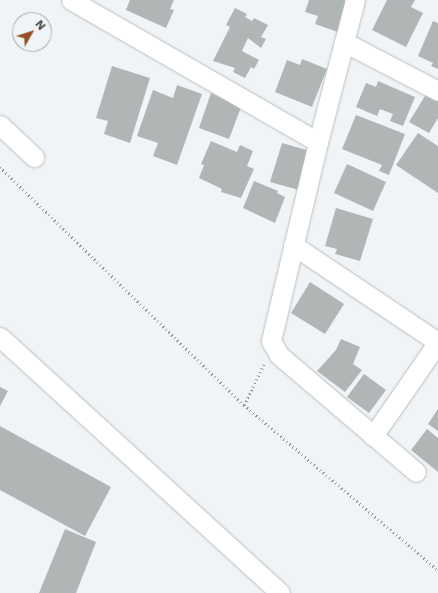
<!DOCTYPE html>
<style>
body{margin:0}
#map{position:relative;width:438px;height:593px;overflow:hidden;background:#f0f4f6;font-family:Inter,sans-serif}
div>[style]{position:absolute}
.building>*{inset:0;background:#b0b5b5}
.path>*{height:2.5px;margin-top:-1.25px;transform-origin:0;background:repeating-linear-gradient(90deg,#919496 0 1px,transparent 0 4px)}
.roads{filter:drop-shadow(0 0 1px #babec0) drop-shadow(0 0 1px #babec0)}
.minor>*{height:19px;margin:-9.5px;padding:0 9.5px;transform-origin:9.5px;border-radius:9.5px;background:#fff}
span{translate:-50% -50%;white-space:nowrap;text-align:center;line-height:1.15;-webkit-text-stroke:3px #f0f4f6;paint-order:stroke}
.north{position:absolute;left:12px;top:12px;width:40px;height:40px;box-sizing:border-box;background:#f0f4f6;border:1px solid #a7aaac;border-radius:50%;rotate:51deg;font-size:11px;font-weight:700;line-height:16px;text-align:center;color:#3a3c3d}
.north::after{content:'';display:block;margin:auto;width:14px;height:18px;background:#945023;clip-path:polygon(50% 0,100% 100%,50% 72%,0 100%)}
</style>
<div id="map">
<div class="building">
<div style="clip-path:polygon(130px 0,174px 0,170px 9px,174px 10px,166px 28px,126px 10px)"></div>
<div style="clip-path:polygon(309px 0,344px 0,347px 3px,338px 32px,315px 24px,318px 16px,305px 12px)"></div>
<div style="clip-path:polygon(387px 0,415px 0,411px 7px,423px 13px,406px 47px,372px 30px)"></div>
<div style="clip-path:polygon(235px 8px,247px 14px,245px 17px,252px 21px,254px 18px,268px 25px,261px 37px,266px 39px,261px 48px,248px 38px,242px 51px,259px 60px,254px 69px,251px 67px,245px 78px,233px 72px,235px 68px,213px 61px,230px 27px,226px 25px)"></div>
<div style="clip-path:polygon(433px 21px,438px 23px,438px 69px,431px 66px,433px 63px,418px 56px)"></div>
<div style="clip-path:polygon(302px 59px,327px 69px,312px 107px,275px 92px,287px 60px,300px 65px)"></div>
<div style="clip-path:polygon(112px 66px,150px 78px,130px 143px,104px 134px,108px 121px,96px 118px)"></div>
<div style="clip-path:polygon(378px 81px,415px 97px,403px 126px,390px 121px,393px 114px,380px 109px,377px 116px,356px 107px,366px 83px,376px 87px)"></div>
<div style="clip-path:polygon(177px 85px,202px 94px,177px 165px,153px 156px,158px 143px,137px 136px,153px 90px,173px 98px)"></div>
<div style="clip-path:polygon(428px 91px,438px 96px,438px 118px,429px 133px,409px 122px)"></div>
<div style="clip-path:polygon(211px 93px,241px 107px,229px 139px,199px 128px)"></div>
<div style="clip-path:polygon(356px 115px,405px 134px,389px 175px,379px 171px,382px 165px,342px 149px)"></div>
<div style="clip-path:polygon(418px 133px,438px 146px,438px 193px,396px 165px)"></div>
<div style="clip-path:polygon(211px 141px,237px 152px,240px 145px,253px 151px,247px 166px,254px 169px,241px 198px,221px 192px,222px 189px,199px 178px,204px 165px,201px 164px)"></div>
<div style="clip-path:polygon(282px 143px,310px 151px,299px 190px,270px 182px)"></div>
<div style="clip-path:polygon(347px 164px,386px 182px,373px 211px,334px 193px)"></div>
<div style="clip-path:polygon(254px 181px,278px 191px,277px 193px,285px 197px,275px 223px,243px 208px)"></div>
<div style="clip-path:polygon(336px 208px,373px 219px,360px 261px,335px 254px,337px 249px,325px 246px)"></div>
<div style="clip-path:polygon(310px 282px,344px 304px,325px 334px,291px 313px)"></div>
<div style="clip-path:polygon(341px 339px,360px 347px,353px 364px,362px 370px,345px 392px,317px 371px,336px 350px)"></div>
<div style="clip-path:polygon(364px 374px,386px 390px,369px 413px,347px 397px)"></div>
<div style="clip-path:polygon(0 387px,8px 391px,0 406px)"></div>
<div style="clip-path:polygon(438px 409px,438px 431px,428px 424px)"></div>
<div style="clip-path:polygon(0 426px,111px 487px,85px 536px,0 490px)"></div>
<div style="clip-path:polygon(427px 429px,438px 438px,438px 472px,411px 450px)"></div>
<div style="clip-path:polygon(65px 529px,96px 542px,76px 593px,39px 593px)"></div>
</div>
<div class="path">
<div style="left:0;top:167px;width:341px;rotate:44.3deg"></div>
<div style="left:244px;top:405px;width:255px;rotate:40.4deg"></div>
<div style="left:244px;top:405px;width:46px;rotate:-64deg"></div>
</div>
<div class="roads">
<div class="minor">
<div style="left:71px;top:0;width:285px;rotate:29.9deg"></div>
<div style="left:355px;top:0;width:147px;rotate:104.6deg"></div>
<div style="left:318px;top:142px;width:204px;rotate:103.3deg"></div>
<div style="left:271px;top:341px;width:16px;rotate:60deg"></div>
<div style="left:279px;top:355px;width:180px;rotate:40.5deg"></div>
<div style="left:344px;top:42px;width:106px;rotate:27.5deg"></div>
<div style="left:0;top:125px;width:47px;rotate:43.3deg"></div>
<div style="left:293px;top:245px;width:174px;rotate:33.8deg"></div>
<div style="left:0;top:337px;width:379px;rotate:42.4deg"></div>
<div style="left:373px;top:436px;width:114px;rotate:-55.3deg"></div>
</div>
</div>
<div class="north">N</div>
</div>
